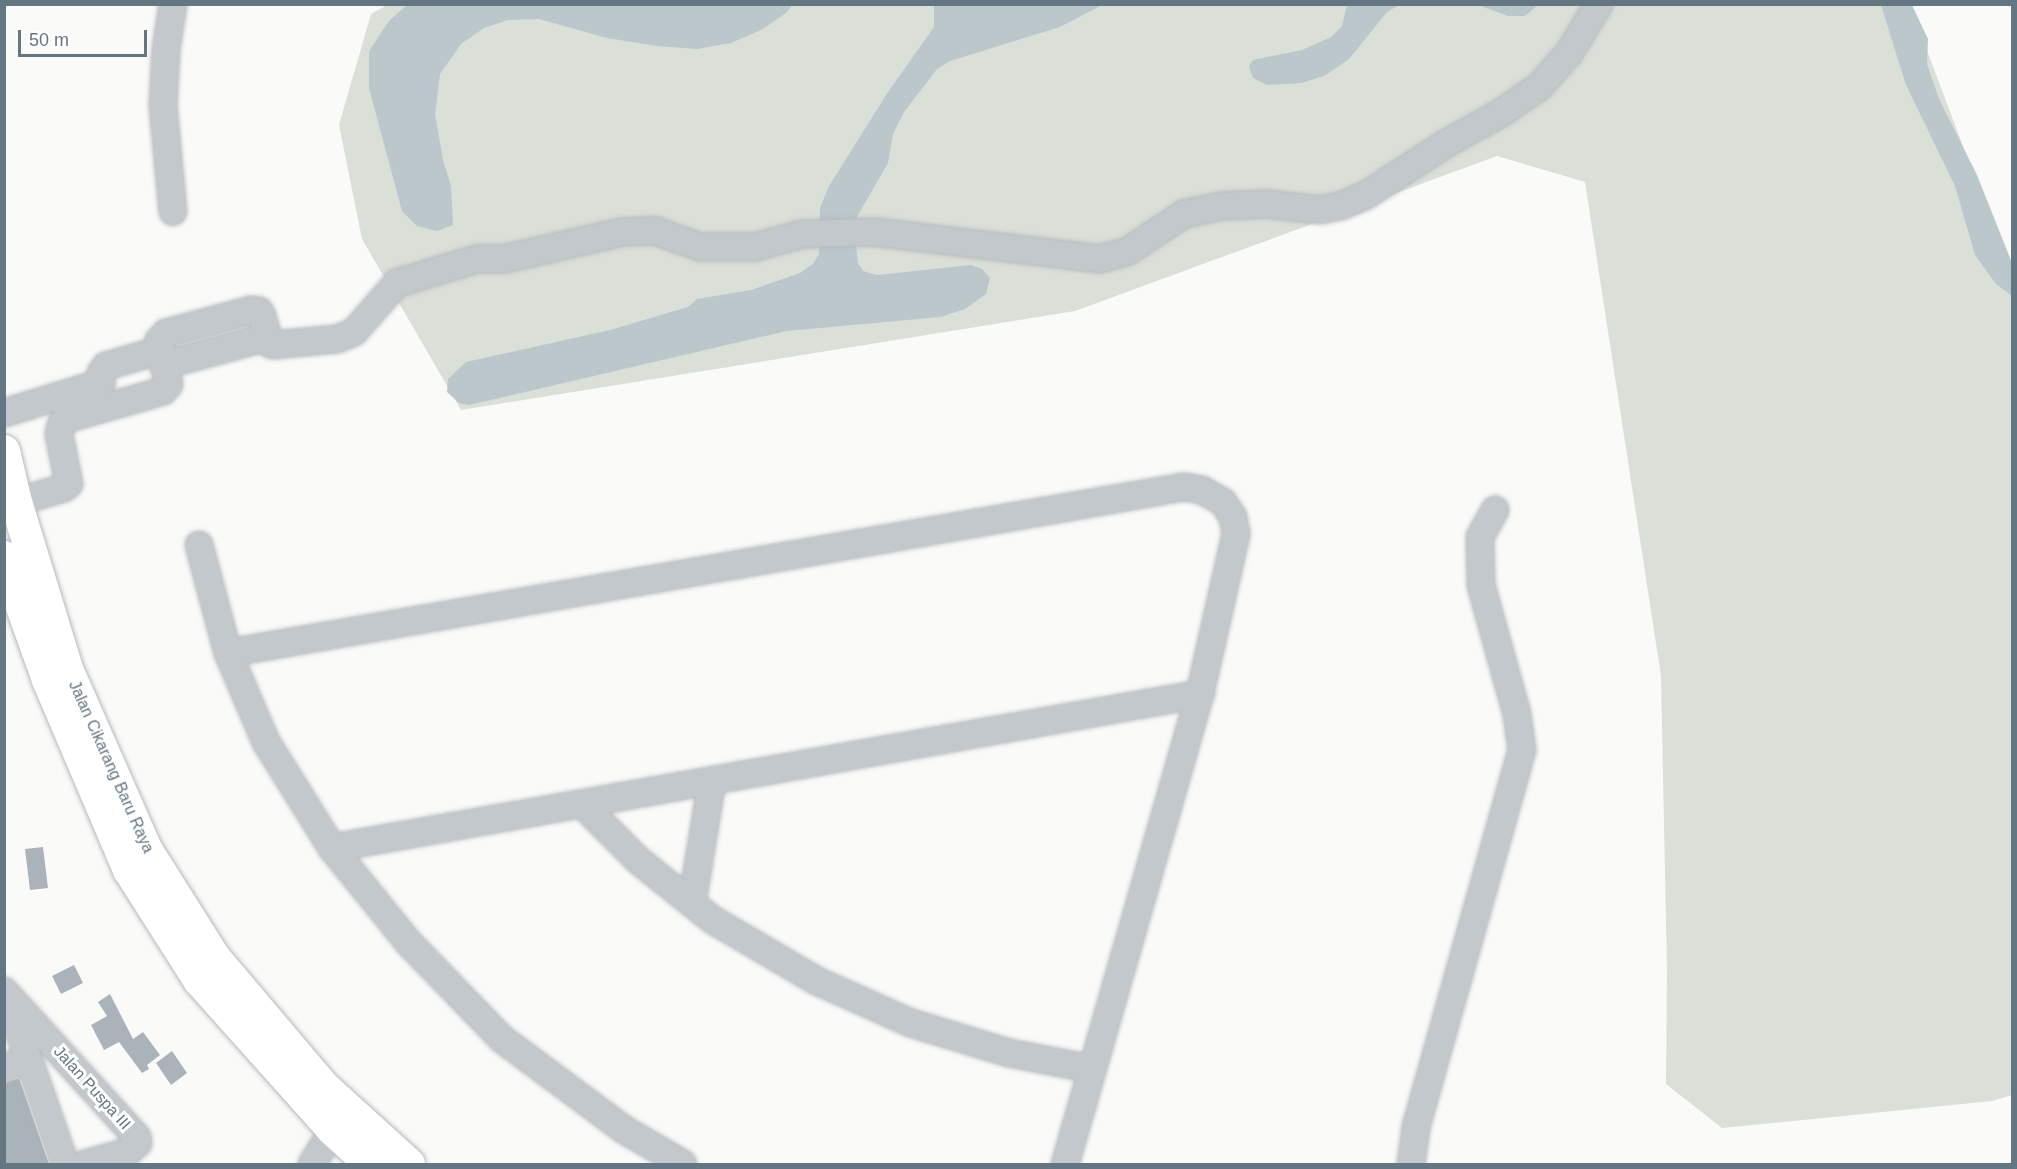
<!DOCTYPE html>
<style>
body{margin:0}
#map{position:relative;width:2017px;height:1169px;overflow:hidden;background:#fafaf8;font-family:Arial,sans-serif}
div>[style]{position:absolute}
.green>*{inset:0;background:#dadfd7}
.water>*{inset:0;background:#bbc7cb}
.building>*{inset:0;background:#aab3b9}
.roads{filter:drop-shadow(0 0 2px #b5babe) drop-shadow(0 0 2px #b5babe)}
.minor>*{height:26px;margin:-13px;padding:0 13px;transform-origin:13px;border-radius:13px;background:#c3c8cc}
.major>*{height:32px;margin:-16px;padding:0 16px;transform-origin:16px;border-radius:16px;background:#fff}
span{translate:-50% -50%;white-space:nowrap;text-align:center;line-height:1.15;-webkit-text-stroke:6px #fff;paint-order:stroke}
.street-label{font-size:16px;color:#657683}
.frame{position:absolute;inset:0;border:6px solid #657683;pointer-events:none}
.scale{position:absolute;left:18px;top:30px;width:129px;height:27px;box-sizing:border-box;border:3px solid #657683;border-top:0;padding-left:8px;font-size:18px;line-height:21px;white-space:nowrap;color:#657683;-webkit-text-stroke:4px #fff;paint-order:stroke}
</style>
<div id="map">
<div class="green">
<div style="clip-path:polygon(387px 5px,1910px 5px,2012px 277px,2012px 1095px,1992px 1101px,1722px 1128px,1666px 1084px,1667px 970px,1661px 676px,1585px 182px,1497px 156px,1075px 311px,461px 410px,362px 239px,339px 125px,371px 14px)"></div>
</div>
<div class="water">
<div style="clip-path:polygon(408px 4px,792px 4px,792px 5px,787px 12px,763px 29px,731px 43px,697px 49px,657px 46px,607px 38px,539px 19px,508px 20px,484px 28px,461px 44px,440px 74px,435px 114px,443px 160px,451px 186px,453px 225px,437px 231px,417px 226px,402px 211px,369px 88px,369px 51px,389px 21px)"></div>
<div style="clip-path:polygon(934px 5px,1102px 5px,1060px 27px,950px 61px,937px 69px,904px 112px,893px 134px,888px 163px,858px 215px,854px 231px,858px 263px,863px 271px,877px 275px,971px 265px,982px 269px,990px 278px,986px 294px,965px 309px,940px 317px,787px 331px,469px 405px,459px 403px,447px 392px,448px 379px,466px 362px,610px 330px,688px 307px,697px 299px,751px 290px,800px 273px,813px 264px,819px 254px,820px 208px,829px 186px,888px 92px,934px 27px)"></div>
<div style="clip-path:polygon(1347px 5px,1399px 5px,1387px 12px,1349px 59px,1326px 75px,1302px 83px,1267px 85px,1253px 78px,1249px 66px,1253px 60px,1302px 50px,1331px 37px,1342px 26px)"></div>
<div style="clip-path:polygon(1478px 5px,1538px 5px,1525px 16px,1508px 16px)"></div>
<div style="clip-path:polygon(1881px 5px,1912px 5px,1928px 39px,1927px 64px,1939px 99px,1977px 175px,2012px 263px,2012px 296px,1996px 284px,1975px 255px,1955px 186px,1906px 85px)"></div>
</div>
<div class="building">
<div style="clip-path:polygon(43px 847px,48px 888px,30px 890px,25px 849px)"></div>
<div style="clip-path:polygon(74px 965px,83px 983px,61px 994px,52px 976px)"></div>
<div style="clip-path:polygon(110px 994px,133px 1039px,143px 1032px,160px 1055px,147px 1065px,149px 1069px,142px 1073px,119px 1042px,104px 1050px,91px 1025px,107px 1016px,98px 1002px)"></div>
<div style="clip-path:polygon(172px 1051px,187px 1073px,171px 1085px,156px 1063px)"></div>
<div style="clip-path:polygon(19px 1078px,49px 1164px,4px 1164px,4px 1083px)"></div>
</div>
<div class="roads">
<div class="minor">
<div style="left:173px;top:4px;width:47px;rotate:98.7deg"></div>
<div style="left:166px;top:50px;width:55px;rotate:93.1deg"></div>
<div style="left:163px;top:105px;width:107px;rotate:84.7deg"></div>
<div style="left:268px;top:337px;width:108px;rotate:164.9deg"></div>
<div style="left:164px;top:365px;width:25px;rotate:-102deg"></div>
<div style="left:159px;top:341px;width:11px;rotate:-49deg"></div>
<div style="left:166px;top:333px;width:88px;rotate:-15.1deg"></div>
<div style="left:251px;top:310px;width:8px;rotate:7deg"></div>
<div style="left:259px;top:311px;width:6px;rotate:59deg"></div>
<div style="left:262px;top:316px;width:22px;rotate:74deg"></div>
<div style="left:268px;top:337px;width:6px;rotate:81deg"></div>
<div style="left:269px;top:343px;width:4px;rotate:27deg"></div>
<div style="left:273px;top:345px;width:64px;rotate:-5.4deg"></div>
<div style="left:337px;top:339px;width:18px;rotate:-22deg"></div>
<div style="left:354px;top:332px;width:65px;rotate:-48.7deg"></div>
<div style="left:397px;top:283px;width:84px;rotate:-16.7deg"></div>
<div style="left:477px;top:259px;width:27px"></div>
<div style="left:504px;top:259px;width:121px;rotate:-12.9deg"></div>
<div style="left:622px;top:232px;width:33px;rotate:-2deg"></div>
<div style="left:655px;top:231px;width:48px;rotate:19.6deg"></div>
<div style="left:700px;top:247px;width:55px"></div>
<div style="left:755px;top:247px;width:50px;rotate:-15.2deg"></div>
<div style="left:803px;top:234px;width:71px;rotate:-1.6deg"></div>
<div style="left:874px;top:232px;width:227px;rotate:6.8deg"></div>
<div style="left:1099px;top:259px;width:30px;rotate:-15deg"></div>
<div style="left:1128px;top:251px;width:67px;rotate:-33.5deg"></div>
<div style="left:1184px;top:214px;width:38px;rotate:-12deg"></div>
<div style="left:1221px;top:206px;width:45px;rotate:-2.5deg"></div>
<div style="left:1266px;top:204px;width:54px;rotate:6.3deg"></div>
<div style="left:1320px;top:210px;width:21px;rotate:-11deg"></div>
<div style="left:1341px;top:206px;width:26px;rotate:-23deg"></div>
<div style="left:1365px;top:196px;width:98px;rotate:-32.9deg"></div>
<div style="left:1447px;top:143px;width:62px;rotate:-29.1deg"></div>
<div style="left:1501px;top:113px;width:47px;rotate:-34.7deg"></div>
<div style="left:1540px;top:86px;width:44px;rotate:-48.7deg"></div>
<div style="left:1569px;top:53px;width:57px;rotate:-58.5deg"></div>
<div style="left:4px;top:413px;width:102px;rotate:-17.2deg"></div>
<div style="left:101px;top:383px;width:10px;rotate:-90deg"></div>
<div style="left:101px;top:373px;width:9px;rotate:-54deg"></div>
<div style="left:106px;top:366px;width:57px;rotate:-16.2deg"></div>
<div style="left:16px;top:502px;width:50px;rotate:-16.3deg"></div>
<div style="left:64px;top:488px;width:6px;rotate:-39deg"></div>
<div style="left:69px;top:484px;width:51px;rotate:-101.3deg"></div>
<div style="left:59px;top:434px;width:9px;rotate:-77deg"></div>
<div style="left:61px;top:425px;width:8px;rotate:-50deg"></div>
<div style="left:66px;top:419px;width:101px;rotate:-16.1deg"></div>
<div style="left:163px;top:391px;width:9px;rotate:-49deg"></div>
<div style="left:169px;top:384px;width:20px;rotate:-105deg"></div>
<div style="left:199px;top:545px;width:112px;rotate:75deg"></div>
<div style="left:228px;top:653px;width:97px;rotate:66.9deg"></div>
<div style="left:266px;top:742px;width:125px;rotate:58.1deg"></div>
<div style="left:332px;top:848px;width:121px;rotate:51deg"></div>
<div style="left:408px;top:942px;width:135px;rotate:45.9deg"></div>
<div style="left:502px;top:1039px;width:151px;rotate:36.6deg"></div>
<div style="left:623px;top:1129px;width:69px;rotate:30.3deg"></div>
<div style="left:228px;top:653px;width:970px;rotate:-9.85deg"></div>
<div style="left:1184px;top:487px;width:18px;rotate:9deg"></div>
<div style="left:1202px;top:490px;width:24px;rotate:30deg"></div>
<div style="left:1223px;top:502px;width:18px;rotate:56deg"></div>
<div style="left:1233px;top:517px;width:17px;rotate:80deg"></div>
<div style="left:1236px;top:534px;width:164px;rotate:102.7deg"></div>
<div style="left:1200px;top:694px;width:489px;rotate:106deg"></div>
<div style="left:582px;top:804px;width:79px;rotate:45deg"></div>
<div style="left:638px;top:860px;width:96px;rotate:38.7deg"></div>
<div style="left:713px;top:920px;width:121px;rotate:30.4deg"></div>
<div style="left:817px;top:981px;width:103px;rotate:24.1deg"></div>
<div style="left:911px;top:1023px;width:102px;rotate:17deg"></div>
<div style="left:1009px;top:1053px;width:85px;rotate:10.9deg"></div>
<div style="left:332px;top:848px;width:882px;rotate:-10.06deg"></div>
<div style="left:692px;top:903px;width:124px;rotate:-80.7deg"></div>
<div style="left:4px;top:991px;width:197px;rotate:47.7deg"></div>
<div style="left:137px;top:1137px;width:6px;rotate:81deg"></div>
<div style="left:138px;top:1143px;width:13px;rotate:138deg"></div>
<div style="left:128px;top:1152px;width:45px;rotate:164.4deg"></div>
<div style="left:9px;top:1003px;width:170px;rotate:70.8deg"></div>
<div style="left:4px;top:1068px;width:26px;rotate:-21deg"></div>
<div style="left:312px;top:1164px;width:40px;rotate:-58deg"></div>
<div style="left:1411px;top:1164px;width:37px;rotate:-82deg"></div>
<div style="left:1416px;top:1127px;width:392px;rotate:-74.3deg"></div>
<div style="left:1522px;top:750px;width:36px;rotate:-98deg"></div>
<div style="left:1517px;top:714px;width:134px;rotate:-105.6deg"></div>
<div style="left:1481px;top:585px;width:48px;rotate:-91.2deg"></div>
<div style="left:1480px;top:537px;width:31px;rotate:-61deg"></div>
</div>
<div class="major">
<div style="left:4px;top:451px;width:52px;rotate:76.8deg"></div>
<div style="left:16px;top:502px;width:175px;rotate:73deg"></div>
<div style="left:67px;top:669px;width:197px;rotate:66.3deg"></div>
<div style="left:146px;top:849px;width:128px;rotate:57.8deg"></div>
<div style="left:214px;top:957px;width:170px;rotate:49.8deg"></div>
<div style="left:324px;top:1087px;width:115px;rotate:42.2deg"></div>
<div style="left:4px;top:557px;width:131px;rotate:70.3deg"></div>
<div style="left:48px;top:680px;width:207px;rotate:66.9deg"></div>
<div style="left:129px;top:870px;width:130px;rotate:57.5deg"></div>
<div style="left:199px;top:980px;width:201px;rotate:48.2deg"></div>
<div style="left:333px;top:1130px;width:50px;rotate:42.6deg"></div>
</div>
</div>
<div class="street-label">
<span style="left:111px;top:767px;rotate:66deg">Jalan Cikarang Baru Raya</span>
<span style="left:92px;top:1088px;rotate:48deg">Jalan Puspa III</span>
</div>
<div class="frame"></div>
<div class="scale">50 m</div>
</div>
